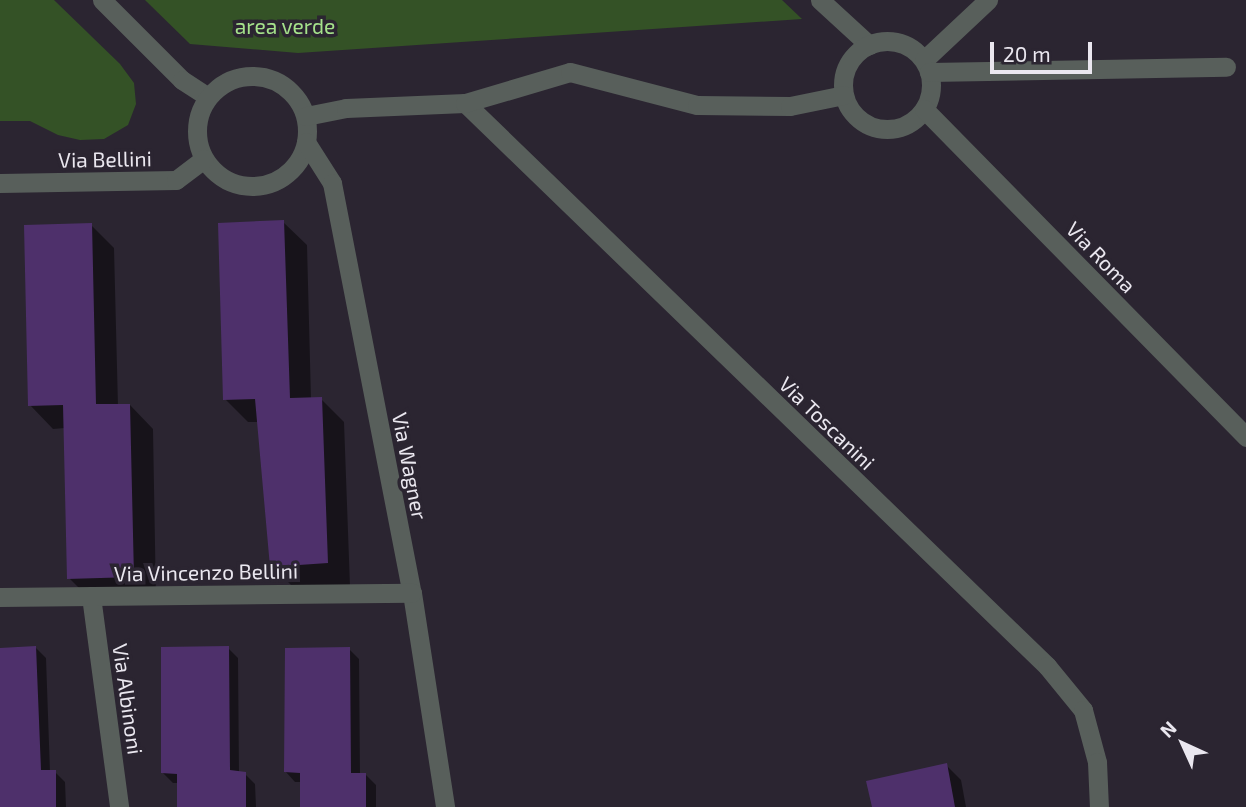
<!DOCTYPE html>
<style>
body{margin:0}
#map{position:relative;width:1246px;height:807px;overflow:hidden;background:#2b2531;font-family:"Exo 2",sans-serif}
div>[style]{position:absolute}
.green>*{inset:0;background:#345226}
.shadow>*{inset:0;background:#0007}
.building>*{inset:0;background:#4e306b}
.minor>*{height:19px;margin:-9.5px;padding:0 9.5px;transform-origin:9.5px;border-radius:9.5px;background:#585f5b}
.minor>.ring{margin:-9.5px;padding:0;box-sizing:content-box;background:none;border:19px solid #585f5b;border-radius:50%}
span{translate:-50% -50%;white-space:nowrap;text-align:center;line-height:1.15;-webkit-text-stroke:7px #2b2531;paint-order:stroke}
.park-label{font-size:21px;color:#a5e28b}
.street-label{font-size:21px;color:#eae7ef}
.north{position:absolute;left:1148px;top:709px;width:70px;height:70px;-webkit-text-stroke:5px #2b2531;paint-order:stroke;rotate:315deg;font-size:19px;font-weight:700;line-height:28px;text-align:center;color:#eae7ef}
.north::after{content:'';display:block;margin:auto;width:24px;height:32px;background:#eae7ef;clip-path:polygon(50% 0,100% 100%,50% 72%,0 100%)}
.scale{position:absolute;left:990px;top:42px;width:102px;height:32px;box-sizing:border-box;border:4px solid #eae7ef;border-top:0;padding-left:9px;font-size:21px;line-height:24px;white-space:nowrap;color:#eae7ef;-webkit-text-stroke:5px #2b2531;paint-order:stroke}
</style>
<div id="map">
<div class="green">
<div style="clip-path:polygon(0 0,54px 0,120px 64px,134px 83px,136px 104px,128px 125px,104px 139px,80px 140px,58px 135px,30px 121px,0 121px)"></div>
<div style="clip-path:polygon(145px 0,782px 0,802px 19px,298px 53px,190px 44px)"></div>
</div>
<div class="shadow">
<div style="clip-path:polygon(283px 222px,307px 245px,311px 399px,321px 399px,344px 422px,350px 586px,295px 589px,272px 566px,259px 422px,248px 422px,225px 399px)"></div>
<div style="clip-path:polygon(91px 225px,114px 248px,118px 406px,130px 405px,153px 429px,156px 600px,92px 601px,69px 578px,65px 428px,53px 429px,30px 405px)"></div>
<div style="clip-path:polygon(36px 648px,46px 658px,50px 772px,55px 772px,65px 782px,66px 807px,0 807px,0 649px)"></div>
<div style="clip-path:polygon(228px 648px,238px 658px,239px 773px,245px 774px,255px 784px,256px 807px,178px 807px,179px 783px,173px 783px,163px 773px)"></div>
<div style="clip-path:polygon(349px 649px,359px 659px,360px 775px,366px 775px,376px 785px,376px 807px,302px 807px,302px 782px,295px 782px,285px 771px)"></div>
<div style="clip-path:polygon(946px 765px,961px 780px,966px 807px,873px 807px)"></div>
</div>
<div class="building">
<div style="clip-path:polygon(284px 220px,290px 398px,322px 397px,328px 563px,270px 567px,255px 399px,223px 400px,218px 223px)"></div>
<div style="clip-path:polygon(92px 223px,96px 404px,130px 404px,134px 577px,67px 579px,63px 405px,28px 406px,24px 225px)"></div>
<div style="clip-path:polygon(36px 646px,41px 770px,56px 770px,56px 807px,0 807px,0 648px)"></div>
<div style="clip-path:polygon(229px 646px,230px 770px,246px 772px,246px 807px,177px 807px,177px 774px,161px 773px,161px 647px)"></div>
<div style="clip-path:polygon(350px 647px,351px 773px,366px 773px,366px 807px,300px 807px,300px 773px,284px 772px,285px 648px)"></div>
<div style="clip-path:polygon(947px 763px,955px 807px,872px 807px,866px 781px)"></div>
</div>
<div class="minor">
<div style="left:102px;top:0;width:113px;rotate:45deg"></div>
<div style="left:182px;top:80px;width:31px;rotate:33deg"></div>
<div style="left:820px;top:0;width:67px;rotate:42.6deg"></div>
<div class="ring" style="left:843px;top:41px;width:69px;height:69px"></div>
<div style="left:924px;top:60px;width:88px;rotate:-43.2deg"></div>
<div style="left:929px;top:72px;width:297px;rotate:-1deg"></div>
<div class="ring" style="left:197px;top:76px;width:91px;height:91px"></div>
<div style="left:465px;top:103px;width:810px;rotate:44.05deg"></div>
<div style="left:1047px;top:666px;width:57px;rotate:50.7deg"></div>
<div style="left:1083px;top:710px;width:54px;rotate:74.9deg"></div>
<div style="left:1097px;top:762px;width:45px;rotate:87.5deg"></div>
<div style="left:924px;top:109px;width:460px;rotate:45.5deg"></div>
<div style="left:306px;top:116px;width:41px;rotate:-11.3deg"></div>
<div style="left:346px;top:108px;width:119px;rotate:-2.4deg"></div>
<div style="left:465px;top:103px;width:109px;rotate:-16.4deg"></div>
<div style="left:570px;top:72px;width:131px;rotate:14.6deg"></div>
<div style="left:697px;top:105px;width:93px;rotate:0.6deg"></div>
<div style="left:790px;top:106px;width:55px;rotate:-11.5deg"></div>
<div style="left:306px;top:142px;width:49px;rotate:57.6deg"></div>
<div style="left:332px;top:183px;width:418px;rotate:79deg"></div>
<div style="left:412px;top:593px;width:217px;rotate:81.2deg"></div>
<div style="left:0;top:183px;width:176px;rotate:-1deg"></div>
<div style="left:176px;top:180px;width:35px;rotate:-37deg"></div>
<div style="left:91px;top:596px;width:213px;rotate:82.4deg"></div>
<div style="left:0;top:597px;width:412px;rotate:-0.6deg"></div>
</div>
<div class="park-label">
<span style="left:285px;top:26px">area verde</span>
</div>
<div class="street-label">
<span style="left:105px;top:159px;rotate:-1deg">Via Bellini</span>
<span style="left:1101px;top:257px;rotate:46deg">Via Roma</span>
<span style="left:827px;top:423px;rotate:44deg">Via Toscanini</span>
<span style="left:410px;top:466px;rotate:79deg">Via Wagner</span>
<span style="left:206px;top:572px;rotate:-1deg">Via Vincenzo Bellini</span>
<span style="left:128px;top:699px;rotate:82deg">Via Albinoni</span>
</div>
<div class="north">N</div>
<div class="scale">20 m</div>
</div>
